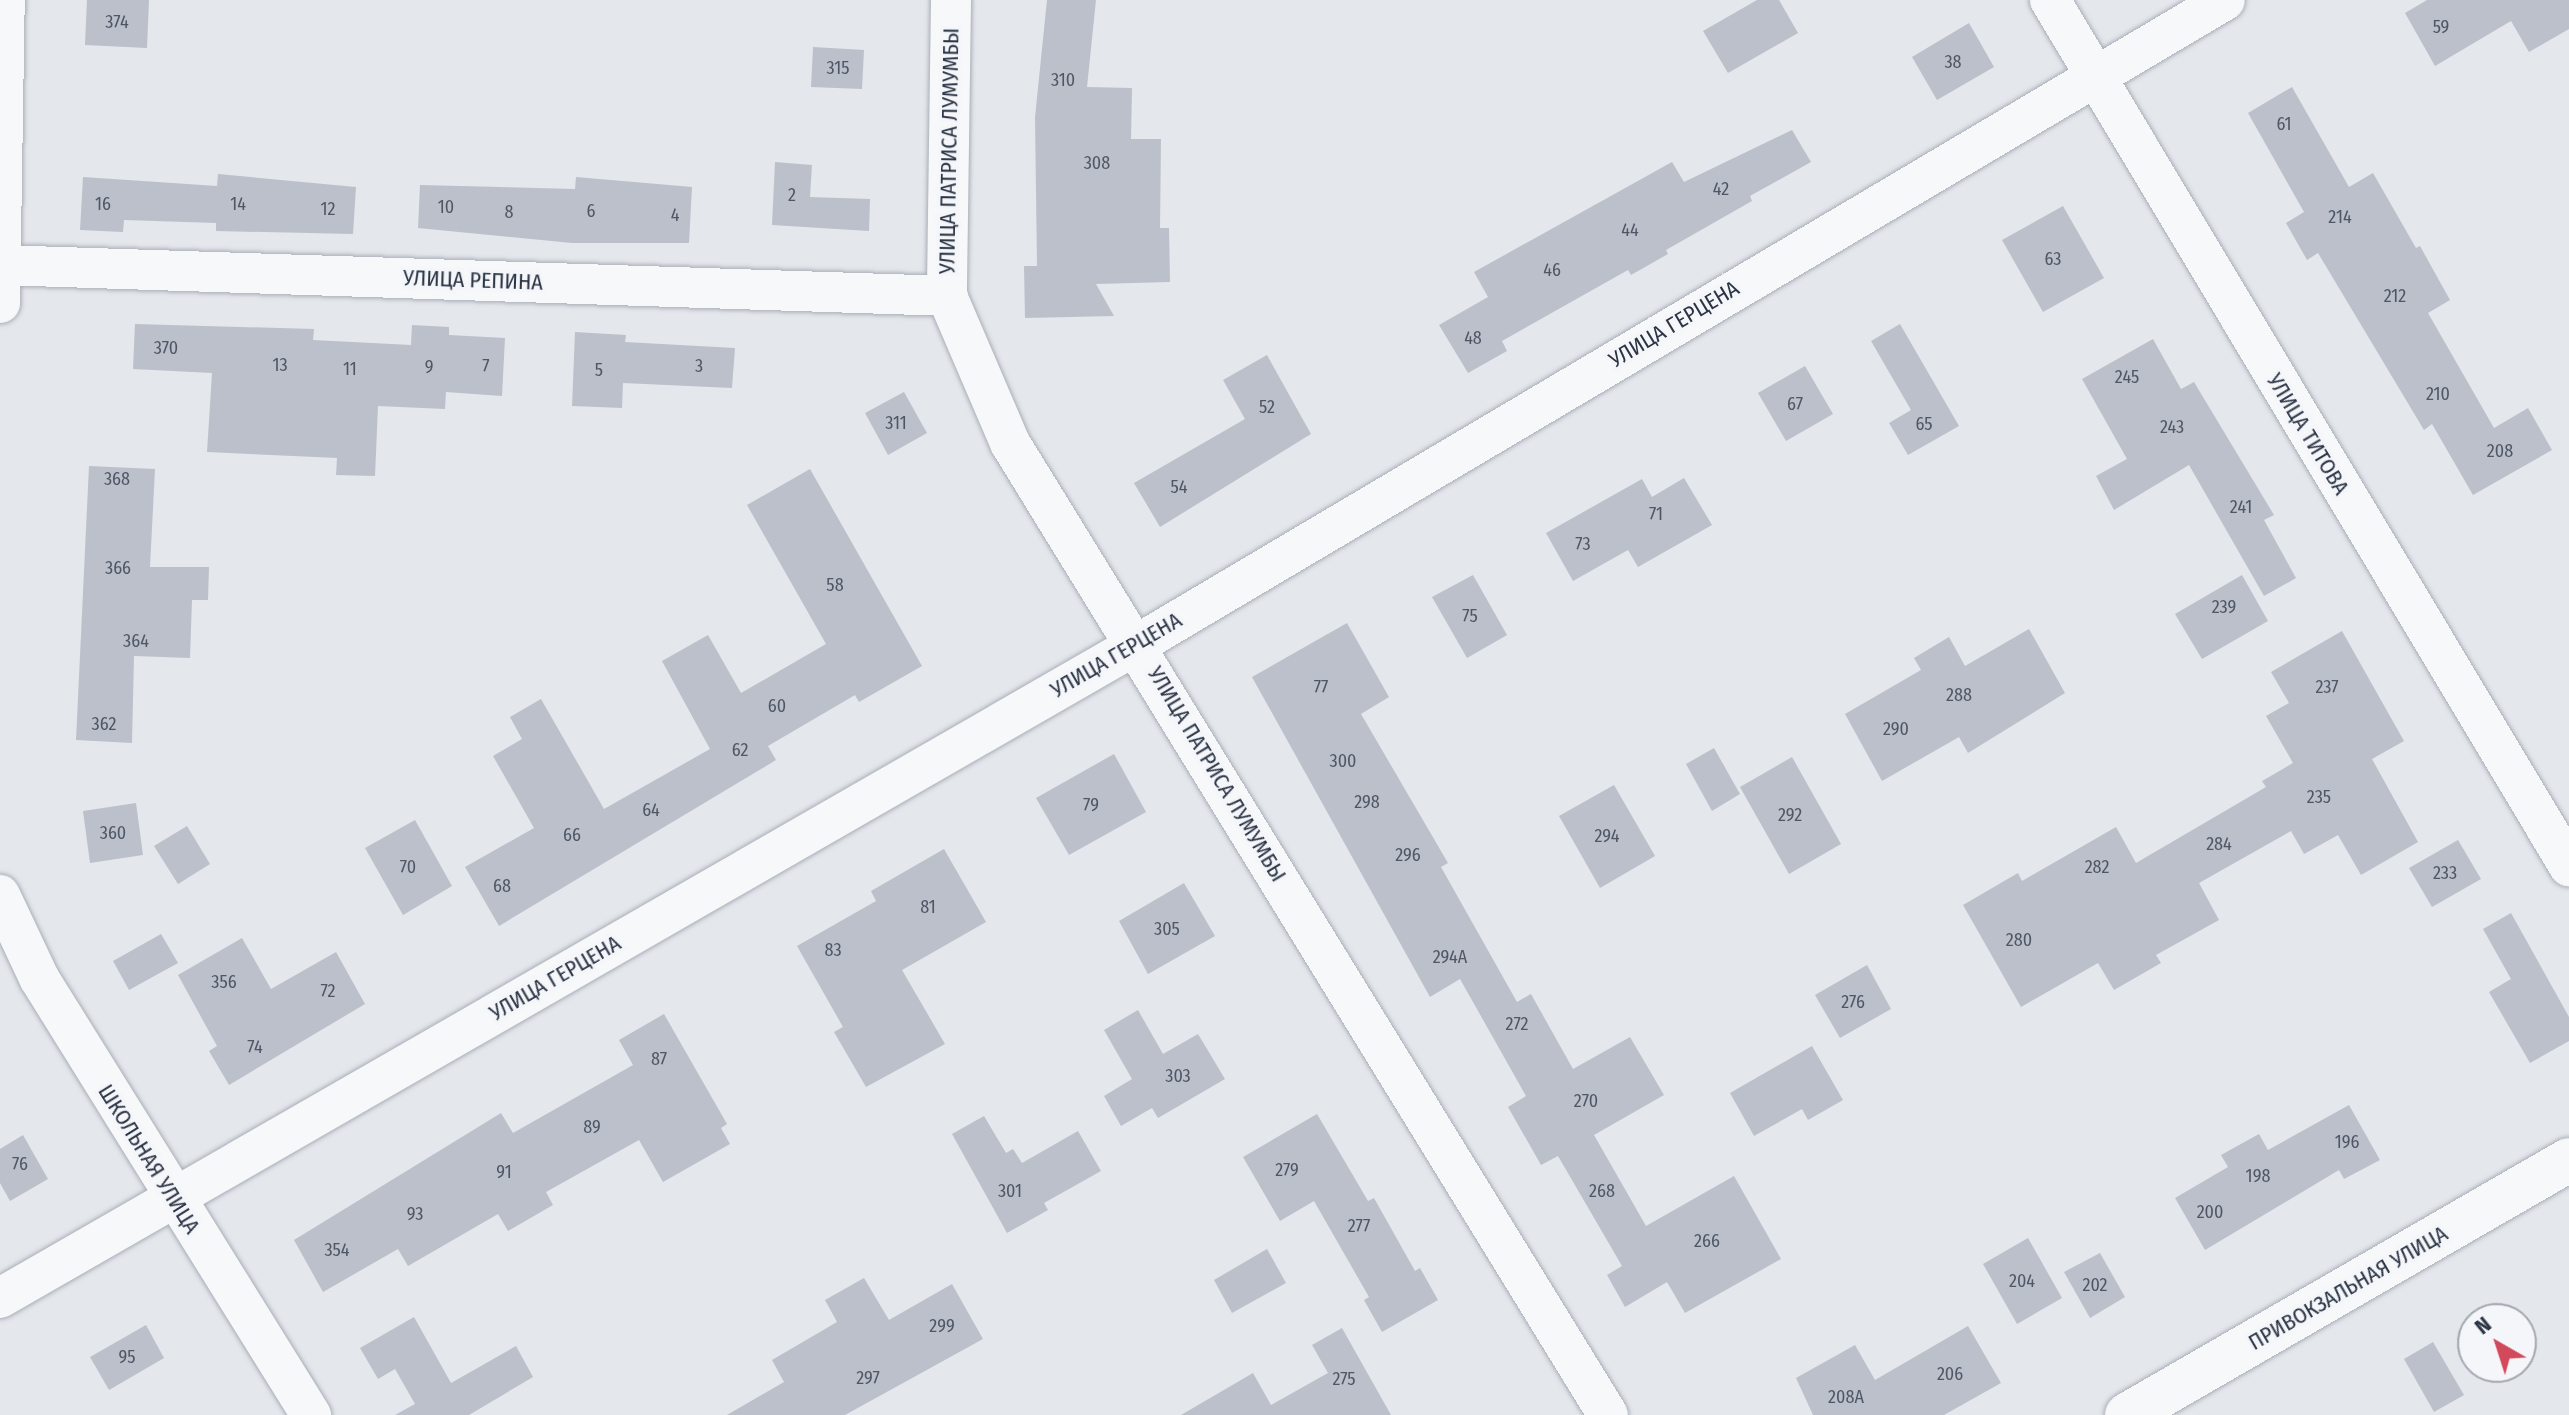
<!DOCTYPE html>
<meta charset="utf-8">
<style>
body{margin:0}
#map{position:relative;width:2569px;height:1415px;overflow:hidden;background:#e4e7ec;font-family:"Fira Sans Condensed",sans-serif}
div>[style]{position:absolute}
.building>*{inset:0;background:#bbc0ca}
.roads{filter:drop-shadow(0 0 2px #a9aeb7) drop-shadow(0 0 2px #a9aeb7)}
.minor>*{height:40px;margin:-20px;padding:0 20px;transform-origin:20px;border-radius:20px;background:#f7f8fa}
.tertiary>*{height:44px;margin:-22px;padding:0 22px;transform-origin:22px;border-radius:22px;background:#f7f8fa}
span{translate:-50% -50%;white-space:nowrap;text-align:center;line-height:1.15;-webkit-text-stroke:7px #f4f6f9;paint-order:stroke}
.number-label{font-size:18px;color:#4f5766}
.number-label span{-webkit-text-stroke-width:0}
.street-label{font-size:22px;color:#2b3445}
.north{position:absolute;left:2457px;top:1303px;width:80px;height:80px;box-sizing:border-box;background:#f4f6f9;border:2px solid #a4a8b1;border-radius:50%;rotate:321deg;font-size:22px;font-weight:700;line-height:32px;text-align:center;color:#2b3445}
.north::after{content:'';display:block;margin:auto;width:28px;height:36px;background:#d1495b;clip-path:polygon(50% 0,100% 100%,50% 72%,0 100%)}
</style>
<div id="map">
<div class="building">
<div style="clip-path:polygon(87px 0,149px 0,147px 48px,85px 45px)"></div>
<div style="clip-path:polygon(1047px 0,1096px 0,1087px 87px,1132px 88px,1131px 139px,1161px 139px,1160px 228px,1169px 228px,1170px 282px,1096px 284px,1114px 316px,1025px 318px,1024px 266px,1037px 266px,1035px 117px)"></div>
<div style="clip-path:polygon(1757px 0,1779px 0,1798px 33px,1728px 73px,1703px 31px)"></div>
<div style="clip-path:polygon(2427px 0,2569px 0,2569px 29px,2529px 52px,2511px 21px,2435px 66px,2405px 13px)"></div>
<div style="clip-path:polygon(1969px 23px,1994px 67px,1937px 100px,1912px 57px)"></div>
<div style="clip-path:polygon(813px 47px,864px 50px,862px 89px,811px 87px)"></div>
<div style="clip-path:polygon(2292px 87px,2349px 187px,2373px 173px,2416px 248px,2420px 246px,2450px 300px,2428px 313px,2494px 428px,2528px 408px,2552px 450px,2473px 495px,2432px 424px,2424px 430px,2318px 253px,2307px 260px,2286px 223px,2304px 212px,2248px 113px)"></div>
<div style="clip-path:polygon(1792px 130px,1811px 162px,1750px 196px,1752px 201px,1666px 250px,1668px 254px,1631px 275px,1628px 270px,1502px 341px,1507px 351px,1468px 373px,1439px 325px,1488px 297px,1474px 272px,1672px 162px,1684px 182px)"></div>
<div style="clip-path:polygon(775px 162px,812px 165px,810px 197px,870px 199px,869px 231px,772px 225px)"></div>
<div style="clip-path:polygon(218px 174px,356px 187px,353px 234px,216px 231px,216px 223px,124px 220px,123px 232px,80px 230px,83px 177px,217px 186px)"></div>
<div style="clip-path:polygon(576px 177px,692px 187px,689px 243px,572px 243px,418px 228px,420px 185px,575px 189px)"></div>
<div style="clip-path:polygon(2063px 206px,2104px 278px,2043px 312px,2002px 240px)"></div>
<div style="clip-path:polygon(135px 324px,314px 329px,313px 340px,411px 345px,412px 325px,449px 327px,449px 335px,505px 338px,502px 396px,446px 392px,445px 409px,378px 406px,375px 476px,336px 475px,337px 458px,207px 452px,212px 373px,133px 369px)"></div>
<div style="clip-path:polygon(1900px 324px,1959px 426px,1908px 455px,1889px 423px,1911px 410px,1871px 341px)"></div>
<div style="clip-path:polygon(575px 332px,626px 335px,625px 342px,735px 348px,732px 388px,623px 383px,622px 408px,572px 406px)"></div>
<div style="clip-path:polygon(2153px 339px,2181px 389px,2194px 382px,2274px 515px,2264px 520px,2296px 578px,2264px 596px,2189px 465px,2114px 510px,2096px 476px,2127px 459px,2082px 379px)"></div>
<div style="clip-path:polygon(1267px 355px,1311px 434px,1160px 527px,1134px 483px,1245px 419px,1223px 380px)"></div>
<div style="clip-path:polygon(1805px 366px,1833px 414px,1786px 441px,1758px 393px)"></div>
<div style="clip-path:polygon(904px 392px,927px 433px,888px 455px,865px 413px)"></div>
<div style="clip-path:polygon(89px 466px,155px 469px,150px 567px,209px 567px,208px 600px,192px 600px,190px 658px,134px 656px,132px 743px,76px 740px)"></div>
<div style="clip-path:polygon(810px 469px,922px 666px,859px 702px,855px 695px,768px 746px,776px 760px,499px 926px,465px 867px,534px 828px,493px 756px,522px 739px,510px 717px,541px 699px,604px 809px,710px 749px,662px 661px,708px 635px,741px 693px,826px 644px,747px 505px)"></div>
<div style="clip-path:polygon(1684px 478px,1712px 525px,1638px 567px,1628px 550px,1573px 581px,1546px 533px,1642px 479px,1652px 497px)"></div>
<div style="clip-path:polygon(1473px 575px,1507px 635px,1467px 658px,1432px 597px)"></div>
<div style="clip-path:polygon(2242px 575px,2268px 621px,2202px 659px,2175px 614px)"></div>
<div style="clip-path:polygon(1347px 623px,1389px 697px,1361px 714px,1448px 863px,1441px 867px,1517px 1002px,1531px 994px,1573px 1069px,1630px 1037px,1664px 1095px,1594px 1135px,1646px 1226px,1734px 1176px,1781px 1259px,1685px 1313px,1667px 1282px,1625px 1307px,1607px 1275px,1622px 1266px,1558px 1156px,1541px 1165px,1508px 1107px,1526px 1096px,1460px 979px,1430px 997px,1252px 677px)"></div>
<div style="clip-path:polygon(2029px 629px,2065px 693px,1968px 753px,1959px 737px,1882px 781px,1845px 714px,1921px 670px,1914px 658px,1949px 637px,1965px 666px)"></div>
<div style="clip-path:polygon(2342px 631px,2404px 741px,2372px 759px,2418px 842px,2361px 875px,2338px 835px,2304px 854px,2291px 831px,2199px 883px,2219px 920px,2156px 955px,2161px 963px,2114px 990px,2098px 963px,2021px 1007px,1963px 905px,2018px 873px,2022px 881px,2116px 827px,2136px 863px,2266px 787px,2262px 781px,2293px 763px,2266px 716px,2289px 703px,2271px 672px)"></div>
<div style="clip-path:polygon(1714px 748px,1740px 794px,1712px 811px,1686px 764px)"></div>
<div style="clip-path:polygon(1114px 754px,1146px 812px,1069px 855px,1036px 798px)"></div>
<div style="clip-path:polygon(1792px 757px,1841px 844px,1789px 874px,1740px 787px)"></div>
<div style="clip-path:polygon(1614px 785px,1655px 856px,1600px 888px,1559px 816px)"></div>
<div style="clip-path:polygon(136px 803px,143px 855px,90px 863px,83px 811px)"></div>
<div style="clip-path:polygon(415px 820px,452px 886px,403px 915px,365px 848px)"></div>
<div style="clip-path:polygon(187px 826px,210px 864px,178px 884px,154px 846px)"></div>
<div style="clip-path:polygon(2458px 840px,2481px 879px,2432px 907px,2409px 868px)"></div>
<div style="clip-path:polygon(944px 849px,986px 922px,902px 970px,945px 1044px,866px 1087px,834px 1032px,843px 1027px,797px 946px,876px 901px,871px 891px)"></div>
<div style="clip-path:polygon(1184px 883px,1215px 936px,1148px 974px,1119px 921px)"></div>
<div style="clip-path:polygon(2511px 913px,2569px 1017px,2569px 1041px,2530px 1063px,2489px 992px,2511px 979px,2483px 929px)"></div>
<div style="clip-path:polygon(161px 934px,178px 963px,129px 990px,113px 961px)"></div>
<div style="clip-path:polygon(242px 938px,271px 989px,336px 952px,365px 1004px,229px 1085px,209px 1051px,217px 1046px,178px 975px)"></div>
<div style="clip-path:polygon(1867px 965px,1891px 1009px,1840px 1038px,1815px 995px)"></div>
<div style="clip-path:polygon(1138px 1010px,1163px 1054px,1198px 1034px,1225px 1079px,1158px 1118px,1152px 1108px,1121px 1126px,1104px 1096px,1132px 1079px,1104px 1030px)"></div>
<div style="clip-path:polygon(664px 1014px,727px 1124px,721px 1128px,730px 1144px,663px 1182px,639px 1140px,546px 1192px,553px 1205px,508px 1231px,498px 1214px,408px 1266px,398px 1249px,323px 1292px,294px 1240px,501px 1113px,513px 1133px,633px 1065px,619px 1040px)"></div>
<div style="clip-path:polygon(1812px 1046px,1843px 1100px,1808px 1120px,1802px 1109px,1754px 1136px,1730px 1093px)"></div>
<div style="clip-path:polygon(2349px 1105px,2380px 1160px,2344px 1179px,2339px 1170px,2205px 1250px,2175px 1198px,2228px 1167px,2221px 1155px,2259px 1134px,2268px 1150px)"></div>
<div style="clip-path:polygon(1317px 1114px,1368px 1201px,1374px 1198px,1415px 1271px,1420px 1268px,1438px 1300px,1382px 1332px,1364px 1300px,1369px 1297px,1314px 1201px,1280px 1221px,1243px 1157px)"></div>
<div style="clip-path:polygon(984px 1116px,1006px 1153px,1013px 1149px,1022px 1163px,1078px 1131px,1101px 1171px,1044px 1203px,1048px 1210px,1007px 1233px,952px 1134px)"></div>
<div style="clip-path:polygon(23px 1135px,48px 1179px,10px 1201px,0 1183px,0 1149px)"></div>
<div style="clip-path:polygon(2028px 1238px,2062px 1298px,2017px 1324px,1983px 1264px)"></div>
<div style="clip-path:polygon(1267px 1249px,1286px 1283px,1232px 1313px,1214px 1280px)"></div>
<div style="clip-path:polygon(2100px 1253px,2125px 1297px,2090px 1318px,2064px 1272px)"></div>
<div style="clip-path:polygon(864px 1278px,889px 1320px,952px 1284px,983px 1339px,845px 1415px,727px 1415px,784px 1382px,772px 1360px,837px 1322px,825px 1300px)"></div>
<div style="clip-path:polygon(414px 1317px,451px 1383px,516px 1346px,533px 1377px,469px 1415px,395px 1415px,415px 1404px,395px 1369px,378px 1379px,360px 1348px)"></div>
<div style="clip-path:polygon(146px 1325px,164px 1358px,109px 1390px,90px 1357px)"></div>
<div style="clip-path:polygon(1968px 1326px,2001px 1383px,1944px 1415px,1813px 1415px,1796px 1378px,1855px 1345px,1875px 1380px)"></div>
<div style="clip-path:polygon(1342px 1328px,1391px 1415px,1181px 1415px,1253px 1373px,1271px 1405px,1328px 1373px,1312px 1345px)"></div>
<div style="clip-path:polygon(2433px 1342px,2464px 1395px,2434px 1412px,2404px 1359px)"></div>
</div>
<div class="roads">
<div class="minor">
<div style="left:951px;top:0;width:296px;rotate:90.8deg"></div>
<div style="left:947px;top:296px;width:160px;rotate:66.8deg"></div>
<div style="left:1010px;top:443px;width:1141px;rotate:58.4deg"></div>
<div style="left:2050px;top:0;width:1010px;rotate:59.07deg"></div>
<div style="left:0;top:265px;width:948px;rotate:1.87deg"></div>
<div style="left:0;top:303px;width:303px;rotate:-89.1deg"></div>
<div style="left:0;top:895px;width:92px;rotate:64.8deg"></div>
<div style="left:39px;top:978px;width:515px;rotate:58.1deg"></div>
<div style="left:0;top:1298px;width:1313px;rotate:-29.89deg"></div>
<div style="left:1138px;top:644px;width:1263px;rotate:-30.64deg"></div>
</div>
<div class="tertiary">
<div style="left:2127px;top:1415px;width:510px;rotate:-29.98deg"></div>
</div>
</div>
<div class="number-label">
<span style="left:117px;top:22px">374</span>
<span style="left:2441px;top:27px">59</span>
<span style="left:1953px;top:62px">38</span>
<span style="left:838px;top:68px">315</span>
<span style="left:1063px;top:80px">310</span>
<span style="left:2284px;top:124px">61</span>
<span style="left:1097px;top:163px">308</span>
<span style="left:1721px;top:189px">42</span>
<span style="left:792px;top:195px">2</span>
<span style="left:103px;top:204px">16</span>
<span style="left:238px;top:204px">14</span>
<span style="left:446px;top:207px">10</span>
<span style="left:328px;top:209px">12</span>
<span style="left:591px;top:211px">6</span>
<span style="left:509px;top:212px">8</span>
<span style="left:675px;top:215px">4</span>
<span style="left:2340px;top:217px">214</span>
<span style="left:1630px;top:230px">44</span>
<span style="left:2053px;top:259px">63</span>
<span style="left:1552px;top:270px">46</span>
<span style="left:2395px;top:296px">212</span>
<span style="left:1473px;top:338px">48</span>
<span style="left:166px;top:348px">370</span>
<span style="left:280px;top:365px">13</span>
<span style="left:486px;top:366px">7</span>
<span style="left:699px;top:366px">3</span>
<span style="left:429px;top:367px">9</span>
<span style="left:350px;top:369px">11</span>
<span style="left:599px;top:370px">5</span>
<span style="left:2127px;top:377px">245</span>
<span style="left:2438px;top:394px">210</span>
<span style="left:1795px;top:404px">67</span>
<span style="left:1267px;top:407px">52</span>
<span style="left:896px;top:423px">311</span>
<span style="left:1924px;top:424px">65</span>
<span style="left:2172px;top:427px">243</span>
<span style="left:2500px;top:451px">208</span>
<span style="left:117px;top:479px">368</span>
<span style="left:1179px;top:487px">54</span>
<span style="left:2241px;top:507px">241</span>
<span style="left:1656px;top:514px">71</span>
<span style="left:1583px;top:544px">73</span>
<span style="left:118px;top:568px">366</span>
<span style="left:835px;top:585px">58</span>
<span style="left:2224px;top:607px">239</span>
<span style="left:1470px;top:616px">75</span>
<span style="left:136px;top:641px">364</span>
<span style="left:1321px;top:687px">77</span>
<span style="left:2327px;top:687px">237</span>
<span style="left:1959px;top:695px">288</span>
<span style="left:777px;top:706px">60</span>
<span style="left:104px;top:724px">362</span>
<span style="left:1896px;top:729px">290</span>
<span style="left:740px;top:750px">62</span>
<span style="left:1343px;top:761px">300</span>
<span style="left:2319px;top:797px">235</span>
<span style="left:1367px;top:802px">298</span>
<span style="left:1091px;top:805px">79</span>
<span style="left:651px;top:810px">64</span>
<span style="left:1790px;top:815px">292</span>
<span style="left:113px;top:833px">360</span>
<span style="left:572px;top:835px">66</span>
<span style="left:1607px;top:836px">294</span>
<span style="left:2219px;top:844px">284</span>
<span style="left:1408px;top:855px">296</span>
<span style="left:408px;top:867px">70</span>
<span style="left:2097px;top:867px">282</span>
<span style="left:2445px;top:873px">233</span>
<span style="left:502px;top:886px">68</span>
<span style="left:928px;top:907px">81</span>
<span style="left:1167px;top:929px">305</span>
<span style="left:2019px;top:940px">280</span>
<span style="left:833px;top:950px">83</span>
<span style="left:1450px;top:957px">294А</span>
<span style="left:224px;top:982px">356</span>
<span style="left:328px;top:991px">72</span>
<span style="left:1853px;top:1002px">276</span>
<span style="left:1517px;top:1024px">272</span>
<span style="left:255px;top:1047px">74</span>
<span style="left:659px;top:1059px">87</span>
<span style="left:1178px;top:1076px">303</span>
<span style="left:1586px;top:1101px">270</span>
<span style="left:592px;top:1127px">89</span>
<span style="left:2347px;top:1142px">196</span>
<span style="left:20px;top:1164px">76</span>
<span style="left:1287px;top:1170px">279</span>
<span style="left:504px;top:1172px">91</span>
<span style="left:2258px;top:1176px">198</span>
<span style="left:1010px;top:1191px">301</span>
<span style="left:1602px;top:1191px">268</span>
<span style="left:2210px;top:1212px">200</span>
<span style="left:415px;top:1214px">93</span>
<span style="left:1359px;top:1226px">277</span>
<span style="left:1707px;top:1241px">266</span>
<span style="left:337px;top:1250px">354</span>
<span style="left:2022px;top:1281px">204</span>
<span style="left:2095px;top:1285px">202</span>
<span style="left:942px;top:1326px">299</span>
<span style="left:127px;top:1357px">95</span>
<span style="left:1950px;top:1374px">206</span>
<span style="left:868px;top:1378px">297</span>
<span style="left:1344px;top:1379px">275</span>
<span style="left:1846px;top:1397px">208А</span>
</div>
<div class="street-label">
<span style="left:949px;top:151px;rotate:-89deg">УЛИЦА ПАТРИСА ЛУМУМБЫ</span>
<span style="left:473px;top:280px;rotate:2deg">УЛИЦА РЕПИНА</span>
<span style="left:1674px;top:324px;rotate:-31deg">УЛИЦА ГЕРЦЕНА</span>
<span style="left:2308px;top:434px;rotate:59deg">УЛИЦА ТИТОВА</span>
<span style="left:1116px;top:655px;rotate:-30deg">УЛИЦА ГЕРЦЕНА</span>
<span style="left:1217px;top:774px;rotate:59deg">УЛИЦА ПАТРИСА ЛУМУМБЫ</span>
<span style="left:555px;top:978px;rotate:-30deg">УЛИЦА ГЕРЦЕНА</span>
<span style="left:149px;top:1159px;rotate:58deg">ШКОЛЬНАЯ УЛИЦА</span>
<span style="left:2348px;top:1288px;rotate:-30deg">ПРИВОКЗАЛЬНАЯ УЛИЦА</span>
</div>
<div class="north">N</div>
</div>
